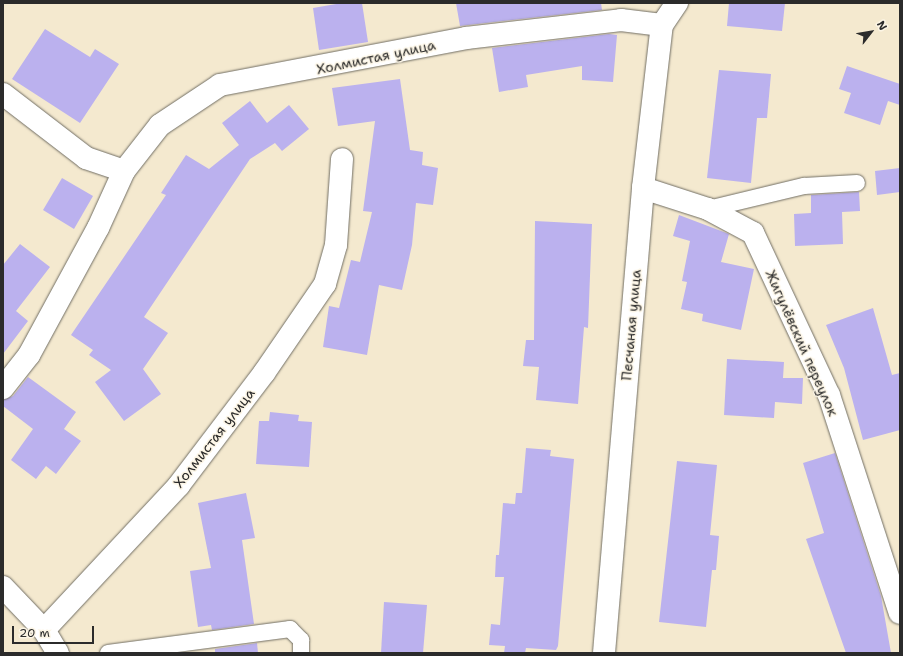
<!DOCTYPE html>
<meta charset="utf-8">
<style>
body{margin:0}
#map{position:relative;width:903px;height:656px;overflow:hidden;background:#f4e9cf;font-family:"Shantell Sans",sans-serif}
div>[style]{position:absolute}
.building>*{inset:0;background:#bbb1ee}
.roads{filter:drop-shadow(0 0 1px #716e64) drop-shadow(0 0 1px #716e64)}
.lane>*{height:16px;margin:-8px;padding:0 8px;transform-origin:8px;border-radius:8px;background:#fff}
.street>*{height:22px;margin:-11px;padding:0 11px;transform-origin:11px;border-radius:11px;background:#fff}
span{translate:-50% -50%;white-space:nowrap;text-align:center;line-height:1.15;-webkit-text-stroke:3px #fcf5e5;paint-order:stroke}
.street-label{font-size:14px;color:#2b2b2b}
.frame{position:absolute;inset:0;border:4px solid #2b2b2b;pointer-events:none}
.north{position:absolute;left:851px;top:12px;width:40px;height:40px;-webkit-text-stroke:3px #fcf5e5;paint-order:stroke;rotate:59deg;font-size:11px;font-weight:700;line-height:16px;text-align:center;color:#2b2b2b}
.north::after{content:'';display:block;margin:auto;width:14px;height:18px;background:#2b2b2b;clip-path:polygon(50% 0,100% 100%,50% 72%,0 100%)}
.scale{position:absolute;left:12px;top:626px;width:82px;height:18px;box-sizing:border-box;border:2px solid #2b2b2b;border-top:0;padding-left:5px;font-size:12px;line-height:14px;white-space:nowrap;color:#2b2b2b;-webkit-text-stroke:3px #fcf5e5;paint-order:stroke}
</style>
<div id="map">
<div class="building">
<div style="clip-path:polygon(342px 3px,362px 3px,368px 42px,319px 50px,313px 8px)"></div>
<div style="clip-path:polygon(456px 3px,601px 3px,602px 10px,460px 26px)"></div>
<div style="clip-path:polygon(729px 3px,785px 3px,782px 31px,727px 26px)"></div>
<div style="clip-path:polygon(45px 29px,90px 57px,95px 49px,119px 64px,80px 123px,12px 79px)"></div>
<div style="clip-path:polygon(609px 34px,617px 35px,613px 82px,582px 80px,582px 66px,526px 75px,528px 87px,499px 92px,492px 48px)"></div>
<div style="clip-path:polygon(847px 66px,900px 84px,900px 105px,888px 101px,880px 125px,844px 113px,851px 93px,839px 89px)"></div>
<div style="clip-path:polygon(719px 70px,771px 74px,767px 118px,757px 118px,751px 183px,707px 178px)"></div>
<div style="clip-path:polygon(400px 79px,410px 150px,423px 152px,422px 165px,438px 168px,433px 205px,416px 203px,412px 245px,402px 290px,379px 285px,367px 355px,323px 347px,329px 306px,339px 308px,351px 260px,360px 262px,372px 212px,363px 211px,375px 121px,338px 126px,332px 88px)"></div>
<div style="clip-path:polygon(250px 101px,267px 123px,289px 105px,309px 129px,282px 151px,275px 143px,250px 159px,144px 317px,168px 333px,143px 369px,161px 394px,124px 421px,95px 382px,111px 370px,89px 355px,93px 350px,71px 335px,166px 195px,161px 193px,186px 155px,209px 169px,239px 145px,222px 123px)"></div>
<div style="clip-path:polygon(900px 168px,900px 192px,877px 195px,875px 171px)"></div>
<div style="clip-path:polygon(62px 178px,93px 196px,74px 229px,43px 210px)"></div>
<div style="clip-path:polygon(859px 192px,860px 211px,842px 212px,843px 244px,795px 246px,794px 214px,811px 213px,811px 195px)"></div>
<div style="clip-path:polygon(679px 215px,729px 234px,721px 262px,754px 269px,741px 330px,702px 321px,703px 314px,681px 309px,687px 282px,682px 281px,690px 241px,673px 236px)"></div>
<div style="clip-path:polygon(535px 221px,592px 224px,588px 328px,584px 327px,578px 404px,536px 400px,539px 367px,523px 366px,526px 340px,534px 340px)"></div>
<div style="clip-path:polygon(20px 244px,50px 267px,16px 311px,28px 321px,3px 354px,3px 265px)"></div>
<div style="clip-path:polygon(873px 308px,892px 375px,900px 373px,900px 430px,863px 440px,844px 368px,826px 325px)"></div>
<div style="clip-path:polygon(727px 359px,784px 362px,783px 378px,803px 378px,802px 404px,775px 402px,774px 418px,724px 415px)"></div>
<div style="clip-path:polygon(28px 377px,76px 412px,64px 429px,81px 441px,56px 474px,46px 466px,36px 479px,11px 460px,33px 429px,3px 406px,3px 400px,13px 396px)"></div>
<div style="clip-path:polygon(270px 412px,299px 415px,298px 421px,312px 422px,309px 467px,256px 464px,259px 421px,269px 421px)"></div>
<div style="clip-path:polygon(526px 448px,551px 450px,550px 456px,574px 459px,558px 646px,556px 650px,526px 648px,525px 653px,504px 653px,505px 646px,489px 645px,491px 624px,500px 625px,504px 577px,495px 577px,496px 555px,499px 555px,503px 503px,515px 504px,516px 493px,522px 493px)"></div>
<div style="clip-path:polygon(835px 453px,881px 596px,891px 653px,846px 653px,806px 539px,824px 533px,803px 463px)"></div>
<div style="clip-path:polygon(677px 461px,717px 465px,710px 535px,719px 536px,716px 570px,712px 570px,706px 627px,659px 622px)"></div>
<div style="clip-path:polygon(246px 493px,255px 538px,242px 540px,254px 624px,212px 630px,211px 625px,198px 627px,190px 571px,211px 568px,198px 503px)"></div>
<div style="clip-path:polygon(384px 602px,427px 605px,423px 653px,381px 653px)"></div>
<div style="clip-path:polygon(257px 643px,258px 653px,215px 653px,215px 649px)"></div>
</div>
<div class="roads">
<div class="lane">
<div style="left:708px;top:209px;width:99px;rotate:-13.5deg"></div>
<div style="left:804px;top:186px;width:53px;rotate:-3.2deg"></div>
<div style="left:108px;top:653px;width:184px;rotate:-7.5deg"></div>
<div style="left:290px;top:629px;width:16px;rotate:45deg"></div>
<div style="left:301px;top:640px;width:13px;rotate:90deg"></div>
</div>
<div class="street">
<div style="left:3px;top:94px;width:105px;rotate:37.6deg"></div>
<div style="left:86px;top:158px;width:40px;rotate:18.9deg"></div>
<div style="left:643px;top:188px;width:68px;rotate:17.9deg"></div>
<div style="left:708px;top:209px;width:51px;rotate:28.1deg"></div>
<div style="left:753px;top:233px;width:179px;rotate:64.9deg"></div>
<div style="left:829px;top:395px;width:229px;rotate:72deg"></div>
<div style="left:3px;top:388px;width:42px;rotate:-51.8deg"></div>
<div style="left:29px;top:355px;width:145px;rotate:-61.5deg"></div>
<div style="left:98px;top:228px;width:63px;rotate:-65.5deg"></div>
<div style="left:124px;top:171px;width:58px;rotate:-52deg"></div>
<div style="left:160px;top:125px;width:72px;rotate:-33.7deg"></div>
<div style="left:220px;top:85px;width:250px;rotate:-10.8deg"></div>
<div style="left:466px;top:38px;width:156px;rotate:-6.6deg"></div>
<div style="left:621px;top:20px;width:41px;rotate:7deg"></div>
<div style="left:3px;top:587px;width:59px;rotate:46.4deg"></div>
<div style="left:44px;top:630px;width:27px;rotate:59deg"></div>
<div style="left:44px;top:630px;width:198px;rotate:-47deg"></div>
<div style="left:179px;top:485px;width:141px;rotate:-52.8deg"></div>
<div style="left:264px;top:373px;width:108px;rotate:-55.6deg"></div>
<div style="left:325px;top:284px;width:41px;rotate:-74.2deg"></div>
<div style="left:336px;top:245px;width:86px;rotate:-86deg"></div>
<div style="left:604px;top:653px;width:467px;rotate:-85.2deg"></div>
<div style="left:643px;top:188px;width:164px;rotate:-83.4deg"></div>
<div style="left:662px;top:25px;width:27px;rotate:-56deg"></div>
</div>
</div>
<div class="street-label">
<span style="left:376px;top:57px;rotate:-12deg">Холмистая улица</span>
<span style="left:631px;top:325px;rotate:-85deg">Песчаная улица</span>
<span style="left:802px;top:343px;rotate:66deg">Жигулёвский переулок</span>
<span style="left:214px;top:438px;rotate:-52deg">Холмистая улица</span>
</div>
<div class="frame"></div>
<div class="north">N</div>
<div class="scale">20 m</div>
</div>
